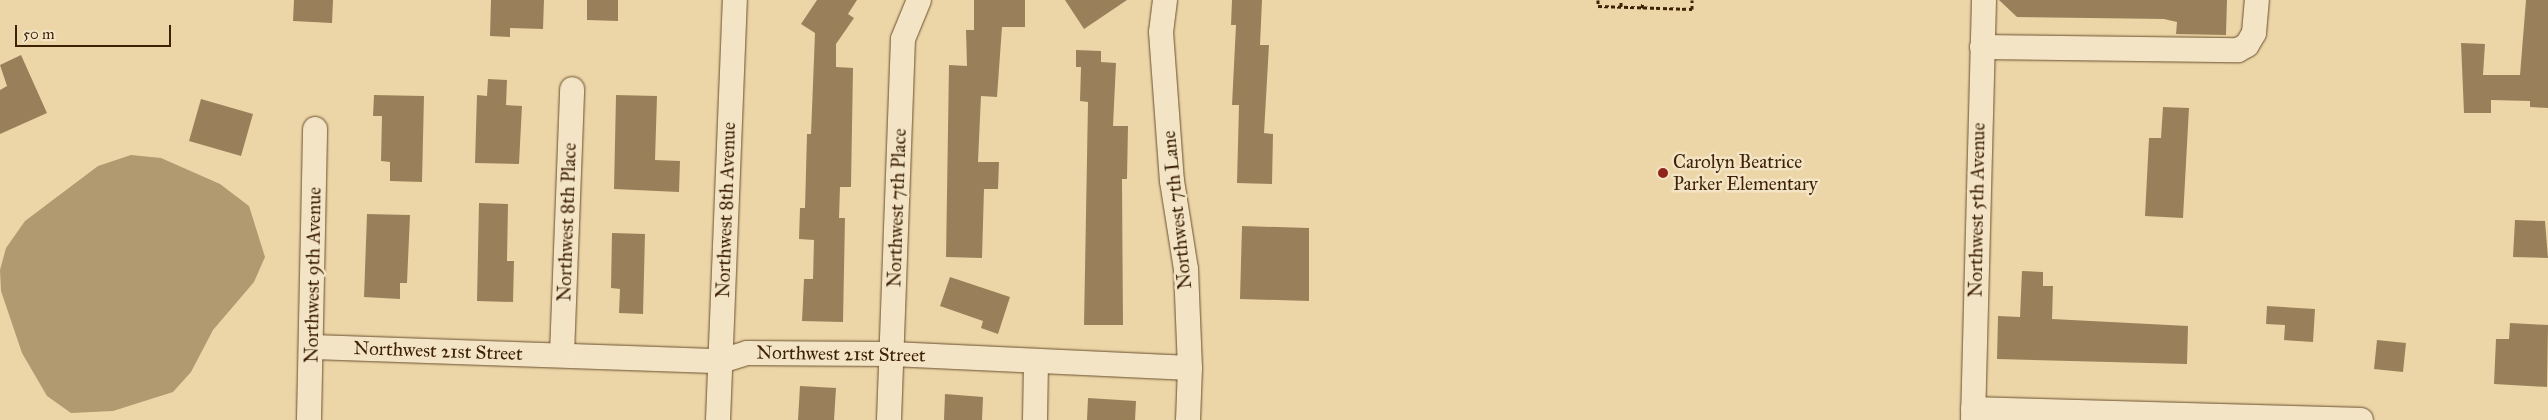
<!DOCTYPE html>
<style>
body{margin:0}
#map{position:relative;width:2548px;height:420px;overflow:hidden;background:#ecd6a7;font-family:"IM FELL Great Primer",serif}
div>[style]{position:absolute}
.water>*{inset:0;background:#b19970}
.building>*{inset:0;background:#99805a}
.path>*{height:3px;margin-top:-1.5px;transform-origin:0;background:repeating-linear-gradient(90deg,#3f2206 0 4px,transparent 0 6.5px)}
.roads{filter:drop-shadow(0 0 1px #6a4f2e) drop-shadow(0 0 1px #6a4f2e)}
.minor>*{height:24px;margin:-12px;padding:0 12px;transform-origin:12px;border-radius:12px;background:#f3e4c6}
.dots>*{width:14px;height:14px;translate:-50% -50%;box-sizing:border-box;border:2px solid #f3e4c6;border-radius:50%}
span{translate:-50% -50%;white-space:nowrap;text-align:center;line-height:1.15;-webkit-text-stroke:5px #f3e4c6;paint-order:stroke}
.poi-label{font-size:19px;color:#3f2206}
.left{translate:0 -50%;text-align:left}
.street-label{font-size:19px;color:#3f2206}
.scale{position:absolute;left:15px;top:25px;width:156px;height:22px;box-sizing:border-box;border:2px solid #3f2206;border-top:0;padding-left:6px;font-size:15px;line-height:18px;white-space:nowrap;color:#3f2206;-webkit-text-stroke:4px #f3e4c6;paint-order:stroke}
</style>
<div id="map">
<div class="water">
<div style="clip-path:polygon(131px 155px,161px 158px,220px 184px,249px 206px,265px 257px,254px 282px,213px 330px,191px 372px,173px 392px,113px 411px,71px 413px,47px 396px,22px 353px,1px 291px,0 270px,6px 248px,25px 221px,98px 166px)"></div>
</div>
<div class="building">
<div style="clip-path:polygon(294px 0,333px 0,332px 23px,293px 21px)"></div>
<div style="clip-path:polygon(491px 0,544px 0,543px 29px,510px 28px,510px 37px,490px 36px)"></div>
<div style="clip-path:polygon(587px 0,618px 0,618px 21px,587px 20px)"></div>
<div style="clip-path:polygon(817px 0,857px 0,848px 14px,854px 18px,836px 44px,836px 67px,853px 68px,851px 187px,840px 187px,839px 218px,845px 218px,843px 322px,802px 321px,804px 279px,813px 279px,814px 240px,799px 239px,800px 208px,805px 208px,807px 134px,811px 134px,815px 33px,801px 24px)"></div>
<div style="clip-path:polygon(974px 0,1025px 0,1025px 27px,1002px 27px,997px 97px,981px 96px,978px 162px,999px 162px,998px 189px,984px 189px,982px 258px,946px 257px,949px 65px,967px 66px,966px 30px,974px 30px)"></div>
<div style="clip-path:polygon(1065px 0,1127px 0,1084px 29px)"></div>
<div style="clip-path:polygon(1232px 0,1262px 0,1260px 45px,1269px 45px,1264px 133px,1273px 134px,1272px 184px,1237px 183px,1239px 105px,1232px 105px,1236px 25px,1231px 25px)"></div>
<div style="clip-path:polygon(1999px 0,2227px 0,2226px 35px,2176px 34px,2177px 22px,2164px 19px,2017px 17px)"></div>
<div style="clip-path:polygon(2526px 0,2548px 0,2548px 108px,2530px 107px,2530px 101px,2491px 100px,2491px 113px,2464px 113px,2461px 43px,2485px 44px,2483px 75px,2520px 75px)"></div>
<div style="clip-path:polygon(1076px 50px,1101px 51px,1101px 62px,1116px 63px,1113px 126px,1128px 126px,1127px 179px,1122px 179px,1123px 325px,1084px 325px,1088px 102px,1080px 101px,1081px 67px,1076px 67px)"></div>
<div style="clip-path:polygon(21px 55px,47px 113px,0 134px,0 90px,7px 86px,0 65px)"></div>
<div style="clip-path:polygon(488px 79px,507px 80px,506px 105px,522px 106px,519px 164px,475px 163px,477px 95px,487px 96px)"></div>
<div style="clip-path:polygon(374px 95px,424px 96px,422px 182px,390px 181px,390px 162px,381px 161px,382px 116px,373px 116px)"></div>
<div style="clip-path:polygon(616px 95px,657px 96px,655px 160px,680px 161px,679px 192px,614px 189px)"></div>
<div style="clip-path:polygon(201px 99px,253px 114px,241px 156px,189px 141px)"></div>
<div style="clip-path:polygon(2163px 107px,2189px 108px,2183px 218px,2145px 216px,2149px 138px,2161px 138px)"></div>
<div style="clip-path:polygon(479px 203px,508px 204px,507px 261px,514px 261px,513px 302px,477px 301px)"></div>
<div style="clip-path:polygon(367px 214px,410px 215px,407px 283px,400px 283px,400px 299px,364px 297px)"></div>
<div style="clip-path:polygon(2515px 220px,2545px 221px,2548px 258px,2513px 257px)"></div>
<div style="clip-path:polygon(1242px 226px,1309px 228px,1309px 301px,1240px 299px)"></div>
<div style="clip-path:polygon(612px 233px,645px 234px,643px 314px,619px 313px,620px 289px,611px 288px)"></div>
<div style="clip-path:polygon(2022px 271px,2043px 272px,2043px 286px,2053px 286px,2052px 319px,2188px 326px,2187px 364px,1997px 359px,1998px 316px,2020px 317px)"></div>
<div style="clip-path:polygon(950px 277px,1010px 297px,998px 334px,981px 328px,983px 321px,940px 306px)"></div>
<div style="clip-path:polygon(2267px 306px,2315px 309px,2313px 342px,2284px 340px,2285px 325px,2266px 324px)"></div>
<div style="clip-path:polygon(2510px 323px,2548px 325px,2547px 387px,2494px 384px,2496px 339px,2509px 339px)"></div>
<div style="clip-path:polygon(2377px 340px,2406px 343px,2403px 372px,2374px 369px)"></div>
<div style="clip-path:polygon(800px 386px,836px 388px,834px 420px,798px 420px)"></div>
<div style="clip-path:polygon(945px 394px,983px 397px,982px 420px,944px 420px)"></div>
<div style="clip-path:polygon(1088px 398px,1136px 401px,1135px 420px,1087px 420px)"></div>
</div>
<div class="path">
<div style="left:1598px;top:0;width:6px;rotate:90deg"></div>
<div style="left:1598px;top:6px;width:94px;rotate:1.8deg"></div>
<div style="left:1692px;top:9px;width:9px;rotate:-90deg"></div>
<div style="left:1621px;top:7px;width:6px;rotate:-90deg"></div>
<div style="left:1642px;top:8px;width:6px;rotate:-81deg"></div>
</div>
<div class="roads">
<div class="minor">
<div style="left:1165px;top:0;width:32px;rotate:97deg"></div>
<div style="left:1161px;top:32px;width:149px;rotate:85.8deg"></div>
<div style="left:1172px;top:181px;width:89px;rotate:81deg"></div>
<div style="left:1186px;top:269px;width:99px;rotate:87.7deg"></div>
<div style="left:1190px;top:368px;width:52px;rotate:92.2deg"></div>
<div style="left:1982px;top:47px;width:256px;rotate:0.7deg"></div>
<div style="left:2238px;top:50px;width:10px;rotate:-29deg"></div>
<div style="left:2247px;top:45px;width:14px;rotate:-60deg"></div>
<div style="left:2254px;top:33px;width:33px;rotate:-85deg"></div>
<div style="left:313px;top:347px;width:408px;rotate:2deg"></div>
<div style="left:721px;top:361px;width:27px;rotate:-17deg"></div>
<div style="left:747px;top:353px;width:145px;rotate:0.4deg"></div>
<div style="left:892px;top:354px;width:298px;rotate:2.7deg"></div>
<div style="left:562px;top:354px;width:265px;rotate:-87.8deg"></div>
<div style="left:1973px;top:409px;width:388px;rotate:1.6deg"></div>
<div style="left:309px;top:420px;width:291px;rotate:-88.8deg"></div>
<div style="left:718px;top:420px;width:420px;rotate:-87.7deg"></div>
<div style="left:889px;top:420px;width:381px;rotate:-87.9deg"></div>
<div style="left:903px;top:39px;width:42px;rotate:-67.7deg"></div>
<div style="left:1035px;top:420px;width:59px;rotate:-89deg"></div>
<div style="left:1973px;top:420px;width:420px;rotate:-88.5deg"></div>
</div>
</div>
<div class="dots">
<div style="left:1663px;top:173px;background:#8f2418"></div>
</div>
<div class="poi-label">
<span class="left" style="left:1673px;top:173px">Carolyn Beatrice<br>Parker Elementary</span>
</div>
<div class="street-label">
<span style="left:897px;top:208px;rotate:-88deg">Northwest 7th Place</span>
<span style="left:726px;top:210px;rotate:-88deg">Northwest 8th Avenue</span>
<span style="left:1177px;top:210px;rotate:-96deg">Northwest 7th Lane</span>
<span style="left:1977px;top:210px;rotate:-89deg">Northwest 5th Avenue</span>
<span style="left:567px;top:222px;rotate:-88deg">Northwest 8th Place</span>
<span style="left:313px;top:275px;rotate:-89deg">Northwest 9th Avenue</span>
<span style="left:438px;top:351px;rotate:2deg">Northwest 21st Street</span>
<span style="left:841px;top:354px;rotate:1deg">Northwest 21st Street</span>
</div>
<div class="scale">50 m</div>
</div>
